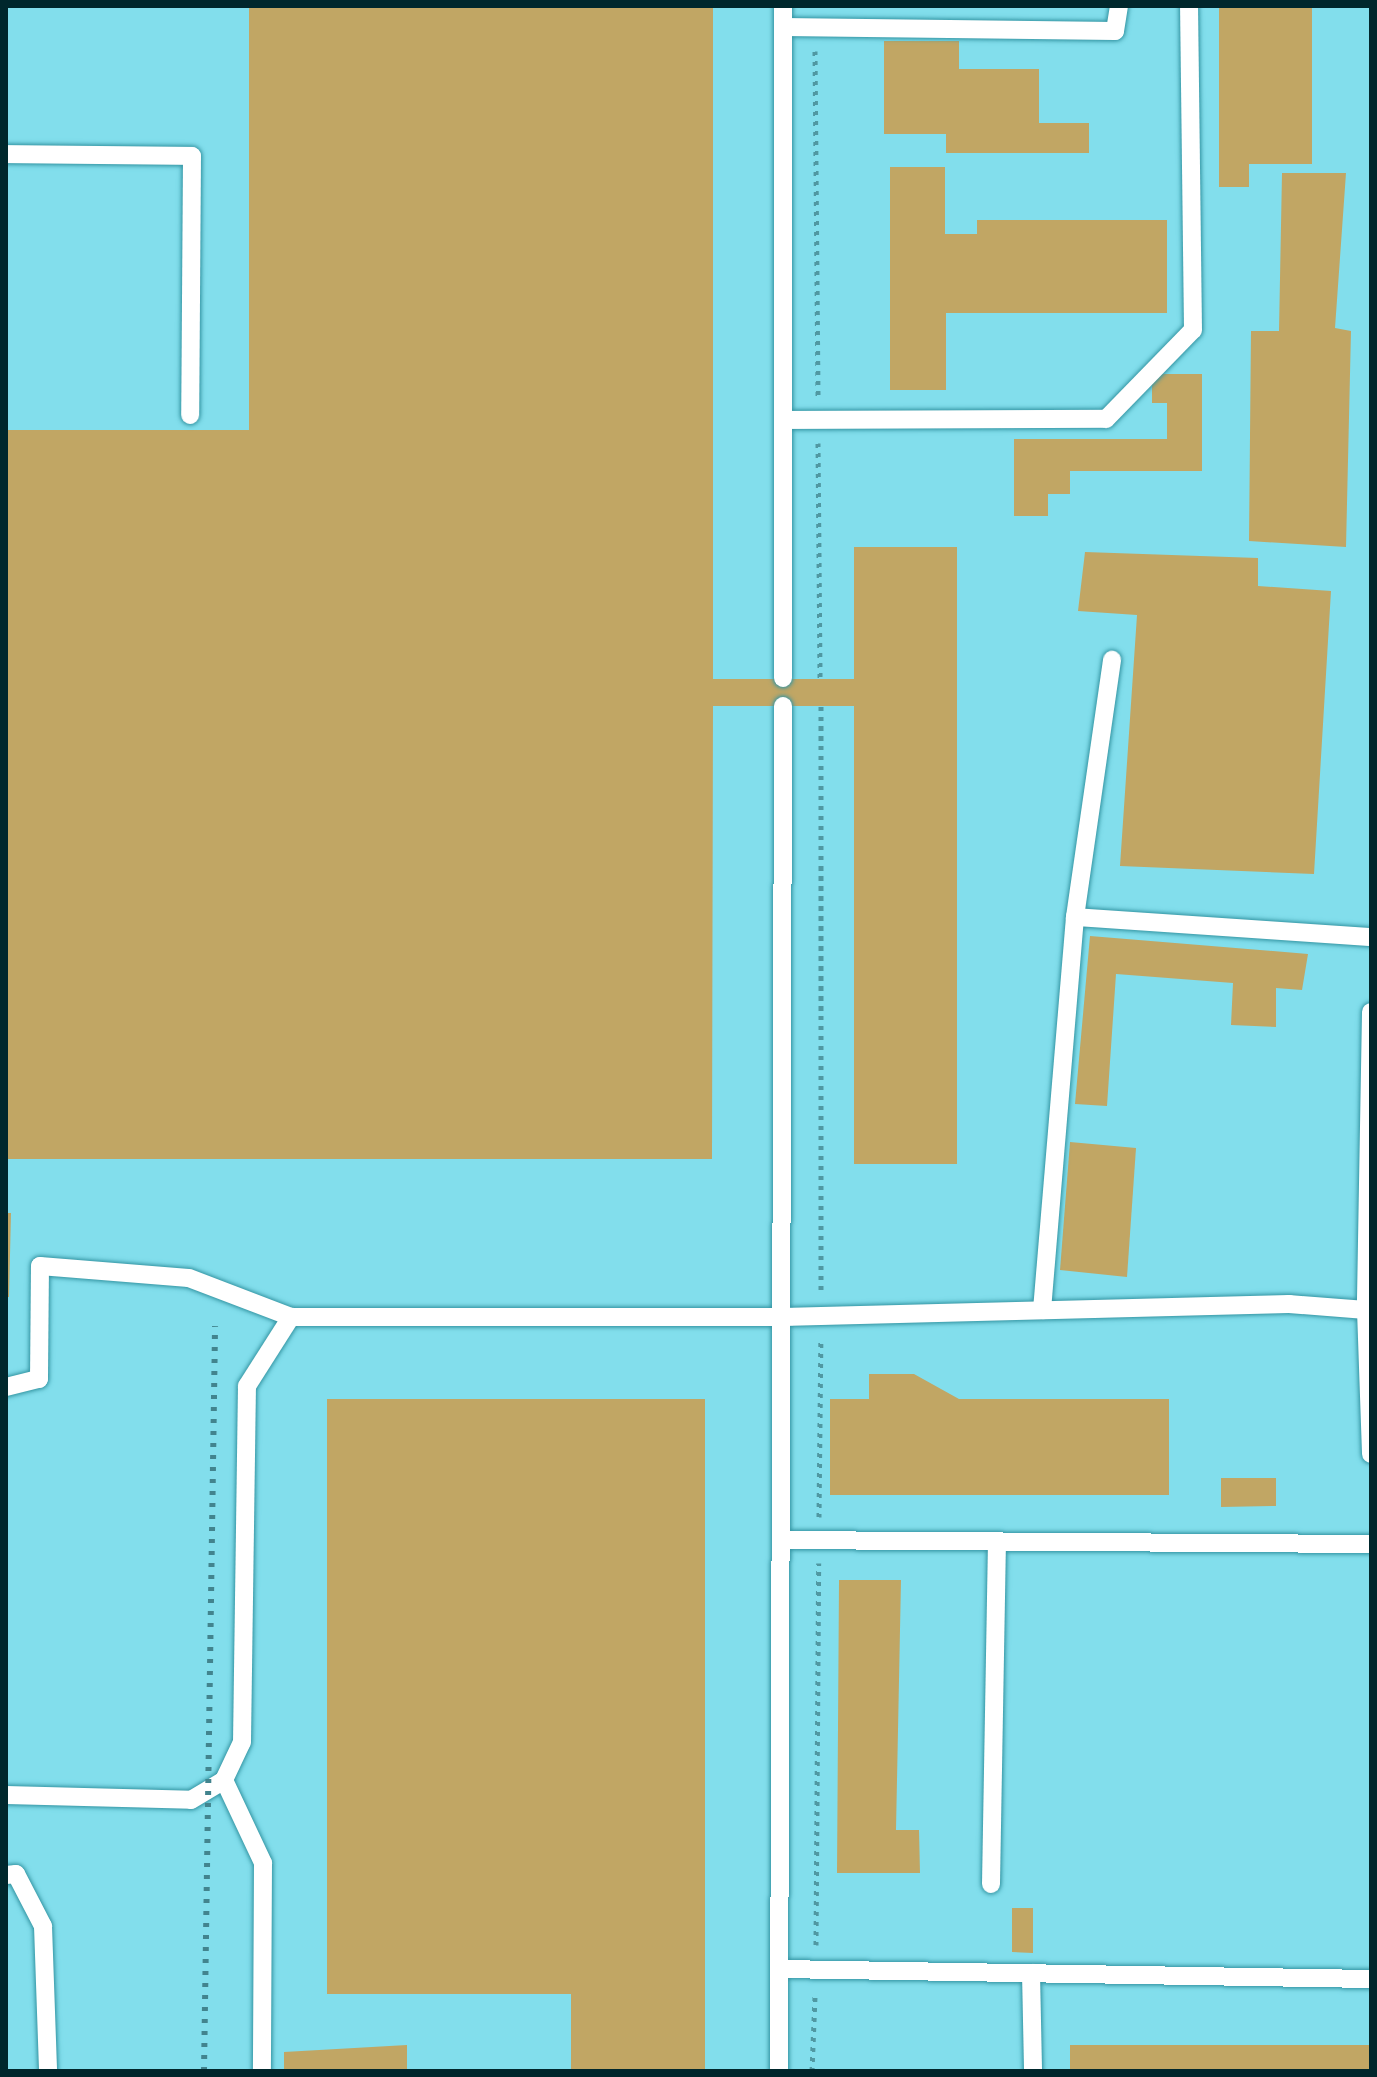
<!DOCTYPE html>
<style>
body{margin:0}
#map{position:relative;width:1377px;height:2077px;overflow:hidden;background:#82deec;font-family:"Source Sans 3",sans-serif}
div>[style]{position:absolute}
.building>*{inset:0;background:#c1a664}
.path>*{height:5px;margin-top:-2.5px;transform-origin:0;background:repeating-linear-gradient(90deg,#5098a2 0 4px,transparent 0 10px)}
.roads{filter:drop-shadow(0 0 2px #3495a3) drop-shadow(0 0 2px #3495a3)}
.service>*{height:18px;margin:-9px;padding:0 9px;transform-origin:9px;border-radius:9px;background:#fff}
.rail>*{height:6px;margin-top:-3px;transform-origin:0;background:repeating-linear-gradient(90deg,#42848e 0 4px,transparent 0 12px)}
span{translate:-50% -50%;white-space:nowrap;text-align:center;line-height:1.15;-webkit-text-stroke:6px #ccf7fe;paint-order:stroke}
.frame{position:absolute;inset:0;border:8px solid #00272c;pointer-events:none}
</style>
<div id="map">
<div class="building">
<div style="clip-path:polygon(249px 6px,713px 6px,713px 679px,854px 679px,854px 547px,957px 547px,957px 1164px,854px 1164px,854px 706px,713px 706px,712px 1159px,6px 1159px,6px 430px,249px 430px)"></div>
<div style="clip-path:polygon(1219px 6px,1312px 6px,1312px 164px,1249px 164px,1249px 187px,1219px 187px)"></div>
<div style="clip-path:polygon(884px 41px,959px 41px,959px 69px,1039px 69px,1039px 123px,1089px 123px,1089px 153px,946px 153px,946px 134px,884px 134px)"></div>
<div style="clip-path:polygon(890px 167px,945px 167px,945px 234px,977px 234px,977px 220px,1167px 220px,1167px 313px,946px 313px,946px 390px,890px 390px)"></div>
<div style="clip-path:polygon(1282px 173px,1346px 173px,1335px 328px,1351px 331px,1346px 547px,1249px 541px,1251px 331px,1279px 331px)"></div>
<div style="clip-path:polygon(1152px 374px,1202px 374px,1202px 471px,1070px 471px,1070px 494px,1048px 494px,1048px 516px,1014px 516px,1014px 439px,1167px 439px,1167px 403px,1152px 403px)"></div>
<div style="clip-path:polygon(1085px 552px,1258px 558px,1258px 586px,1331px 591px,1314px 874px,1120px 866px,1137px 615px,1078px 611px)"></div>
<div style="clip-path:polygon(1090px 936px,1308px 954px,1302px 990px,1276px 988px,1276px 1027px,1231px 1025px,1233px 983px,1116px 974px,1107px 1106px,1075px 1104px)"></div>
<div style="clip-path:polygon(1070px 1142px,1136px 1148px,1127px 1277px,1060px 1270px)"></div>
<div style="clip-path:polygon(6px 1213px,11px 1213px,9px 1297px,6px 1297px)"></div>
<div style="clip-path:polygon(869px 1374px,914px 1374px,959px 1399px,1169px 1399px,1169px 1495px,830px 1495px,830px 1399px,869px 1399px)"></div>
<div style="clip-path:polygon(327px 1399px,705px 1399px,705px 2071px,571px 2071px,571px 1994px,327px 1994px)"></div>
<div style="clip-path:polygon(1221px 1478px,1276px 1478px,1276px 1506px,1221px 1507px)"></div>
<div style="clip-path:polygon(839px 1580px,901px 1580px,896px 1830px,919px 1830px,920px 1873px,837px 1873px)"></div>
<div style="clip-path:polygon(1012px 1908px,1033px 1908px,1033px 1953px,1012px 1952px)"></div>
<div style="clip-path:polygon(407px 2045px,407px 2071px,284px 2071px,284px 2052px)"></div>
<div style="clip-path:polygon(1070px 2045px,1371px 2045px,1371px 2071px,1070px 2071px)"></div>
</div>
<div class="path">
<div style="left:815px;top:51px;width:346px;rotate:89.5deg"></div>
<div style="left:818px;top:443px;width:236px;rotate:89.5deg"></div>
<div style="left:821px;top:706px;width:587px;rotate:90deg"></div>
<div style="left:819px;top:1517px;width:178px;rotate:-89.4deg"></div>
<div style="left:816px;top:1945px;width:382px;rotate:-89.6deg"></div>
<div style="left:812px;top:2071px;width:76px;rotate:-87.7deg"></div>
</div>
<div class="roads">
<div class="service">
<div style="left:783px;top:6px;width:672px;rotate:90deg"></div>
<div style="left:783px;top:27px;width:332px;rotate:0.7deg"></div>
<div style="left:1115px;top:31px;width:25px;rotate:-81deg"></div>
<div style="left:6px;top:154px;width:186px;rotate:0.6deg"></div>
<div style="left:192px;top:156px;width:259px;rotate:90.4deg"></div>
<div style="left:783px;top:420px;width:323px;rotate:-0.2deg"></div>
<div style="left:1106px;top:419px;width:124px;rotate:-45.7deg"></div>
<div style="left:1193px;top:330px;width:324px;rotate:-90.7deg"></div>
<div style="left:1075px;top:917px;width:297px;rotate:3.9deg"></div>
<div style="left:1371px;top:1012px;width:298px;rotate:91deg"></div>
<div style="left:1366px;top:1310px;width:144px;rotate:88deg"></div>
<div style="left:1042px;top:1310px;width:394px;rotate:-85.2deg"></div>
<div style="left:1075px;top:917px;width:260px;rotate:-81.8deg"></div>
<div style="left:6px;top:1387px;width:34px;rotate:-14deg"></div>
<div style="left:39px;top:1379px;width:113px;rotate:-89.5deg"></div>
<div style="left:40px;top:1266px;width:149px;rotate:4.6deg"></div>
<div style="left:189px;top:1278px;width:109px;rotate:20.9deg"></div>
<div style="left:782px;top:1540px;width:589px;rotate:0.39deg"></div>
<div style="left:224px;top:1780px;width:92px;rotate:64.8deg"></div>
<div style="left:263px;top:1863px;width:208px;rotate:90.3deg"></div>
<div style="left:6px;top:1795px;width:185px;rotate:1.5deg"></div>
<div style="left:191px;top:1800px;width:39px;rotate:-31deg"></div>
<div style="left:224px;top:1780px;width:42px;rotate:-64.7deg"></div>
<div style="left:242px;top:1742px;width:356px;rotate:-89.2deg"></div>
<div style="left:247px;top:1386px;width:82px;rotate:-57.5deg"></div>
<div style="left:291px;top:1317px;width:491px"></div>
<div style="left:782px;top:1317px;width:507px;rotate:-1.47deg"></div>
<div style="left:1289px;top:1304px;width:77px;rotate:4.5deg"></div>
<div style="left:1366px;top:1310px;width:6px;rotate:39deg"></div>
<div style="left:6px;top:1875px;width:10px;rotate:-6deg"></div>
<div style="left:16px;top:1874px;width:59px;rotate:62.6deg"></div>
<div style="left:43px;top:1926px;width:145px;rotate:88deg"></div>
<div style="left:991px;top:1884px;width:343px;rotate:-89deg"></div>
<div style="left:780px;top:1969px;width:591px;rotate:0.97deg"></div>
<div style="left:1031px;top:1973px;width:98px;rotate:88.8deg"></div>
<div style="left:779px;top:2071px;width:1365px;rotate:-89.83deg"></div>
</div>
</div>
<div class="rail">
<div style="left:204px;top:2071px;width:745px;rotate:-89.15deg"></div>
</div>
<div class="frame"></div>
</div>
